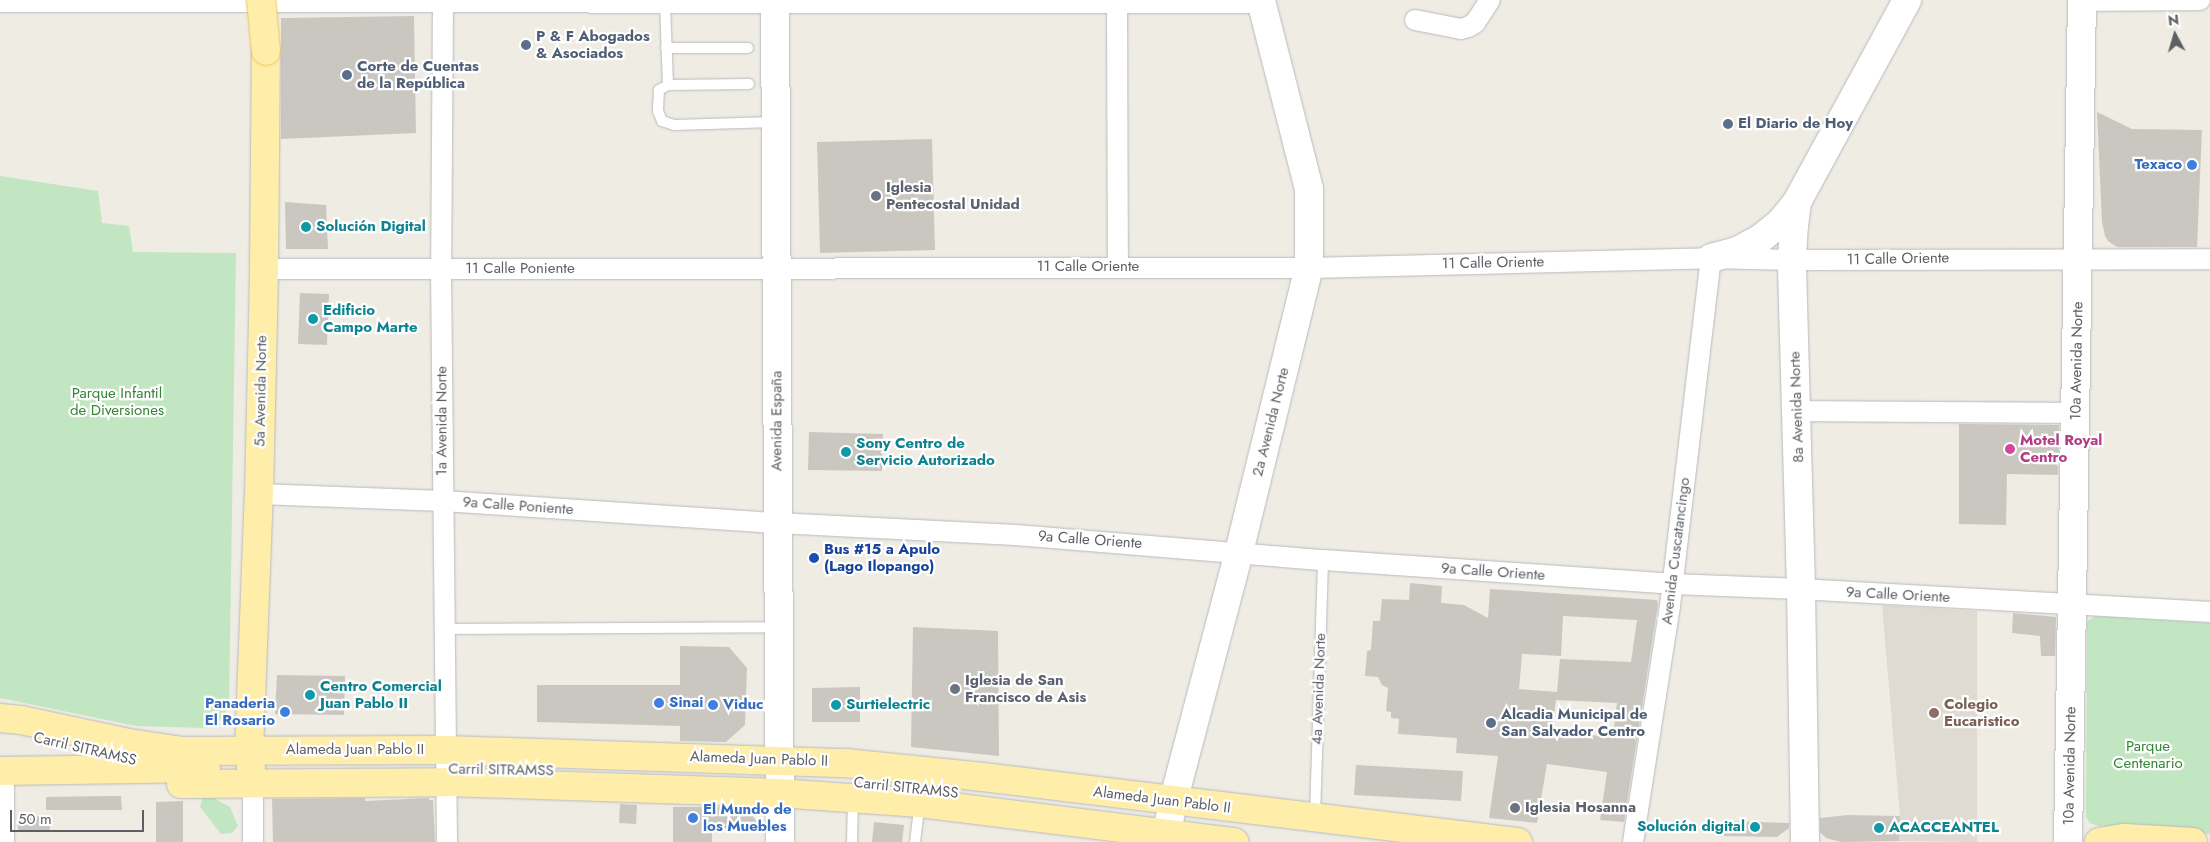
<!DOCTYPE html>
<meta charset="utf-8">
<style>
body{margin:0}
#map{position:relative;width:2210px;height:842px;overflow:hidden;background:#efece4;font-family:Jost,sans-serif}
div>[style]{position:absolute}
.education>*{inset:0;background:#dfdbd2}
.green>*{inset:0;background:#c2e6c1}
.building>*{inset:0;background:#cac7c1}
.roads{filter:drop-shadow(0 0 1px #b7babe) drop-shadow(0 0 1px #b7babe)}
.lane>*{height:10px;margin:-5px;padding:0 5px;transform-origin:5px;border-radius:5px;background:#fff}
.street>*{height:20px;margin:-10px;padding:0 10px;transform-origin:10px;border-radius:10px;background:#fff}
.secondary>*{height:28px;margin:-14px;padding:0 14px;transform-origin:14px;border-radius:14px;background:#fff}
.primary>*{height:28px;margin:-14px;padding:0 14px;transform-origin:14px;border-radius:14px;background:#ffeea9}
.bridges{filter:drop-shadow(0 0 1px #f1c25b) drop-shadow(0 0 1px #f1c25b)}
.primary-bridge>*{height:28px;margin:-14px;padding:0 14px;transform-origin:14px;border-radius:14px;background:#ffeea9}
.dots>*{width:14px;height:14px;translate:-50% -50%;box-sizing:border-box;border:2px solid #fff;border-radius:50%}
span{translate:-50% -50%;white-space:nowrap;text-align:center;line-height:1.15;-webkit-text-stroke:4.5px #fff;paint-order:stroke}
.service-label{font-size:15px;color:#4e5e75;font-weight:700}
.left{translate:0 -50%;text-align:left}
.shop-label{font-size:15px;color:#366cbe;font-weight:700}
.right{translate:-100% -50%;text-align:right}
.worship-label{font-size:15px;color:#5b616d;font-weight:700}
.culture-label{font-size:15px;color:#0d838f;font-weight:700}
.street-label{font-size:15px;color:#5c6065}
.park-label{font-size:15px;color:#348336}
.hotel-label{font-size:15px;color:#b23c85;font-weight:700}
.transit-label{font-size:15px;color:#164399;font-weight:700}
.education-label{font-size:15px;color:#785e54;font-weight:700}
.north{position:absolute;left:2150px;top:10px;width:50px;height:50px;-webkit-text-stroke:4px #fff;paint-order:stroke;rotate:354deg;font-size:14px;font-weight:700;line-height:20px;text-align:center;color:#5c6065}
.north::after{content:'';display:block;margin:auto;width:18px;height:22px;background:#5c6065;clip-path:polygon(50% 0,100% 100%,50% 72%,0 100%)}
.scale{position:absolute;left:10px;top:810px;width:134px;height:22px;box-sizing:border-box;border:2px solid #5c6065;border-top:0;padding-left:6px;font-size:15px;line-height:18px;white-space:nowrap;color:#5c6065;-webkit-text-stroke:4px #fff;paint-order:stroke}
</style>
<div id="map">
<div class="education">
<div style="clip-path:polygon(1882px 605px,1977px 611px,1977px 842px,1899px 841px,1900px 816px)"></div>
</div>
<div class="green">
<div style="clip-path:polygon(0 176px,98px 191px,102px 223px,129px 226px,133px 252px,236px 253px,229px 704px,223px 718px,213px 725px,204px 728px,136px 726px,0 698px)"></div>
<div style="clip-path:polygon(2096px 616px,2210px 623px,2210px 834px,2099px 826px,2090px 823px,2086px 817px,2087px 621px)"></div>
<div style="clip-path:polygon(204px 793px,230px 807px,238px 826px,232px 833px,221px 834px,200px 807px)"></div>
</div>
<div class="building">
<div style="clip-path:polygon(414px 16px,416px 133px,281px 139px,281px 18px)"></div>
<div style="clip-path:polygon(2097px 112px,2132px 129px,2202px 130px,2197px 247px,2117px 247px,2108px 241px,2105px 236px,2102px 222px)"></div>
<div style="clip-path:polygon(932px 139px,935px 250px,820px 253px,817px 142px)"></div>
<div style="clip-path:polygon(285px 202px,326px 205px,328px 249px,286px 249px)"></div>
<div style="clip-path:polygon(300px 293px,329px 294px,327px 345px,298px 344px)"></div>
<div style="clip-path:polygon(1959px 424px,2059px 425px,2058px 475px,2007px 474px,2006px 525px,1959px 524px)"></div>
<div style="clip-path:polygon(809px 432px,883px 434px,882px 471px,808px 470px)"></div>
<div style="clip-path:polygon(evenodd,1410px 583px,1442px 586px,1441px 603px,1464px 605px,1488px 618px,1490px 589px,1657px 600px,1658px 604px,1624px 822px,1600px 820px,1607px 772px,1547px 764px,1537px 823px,1489px 818px,1498px 756px,1456px 753px,1457px 738px,1398px 734px,1399px 719px,1391px 718px,1391px 712px,1386px 711px,1388px 688px,1382px 685px,1378px 677px,1365px 676px,1367px 651px,1371px 650px,1373px 621px,1380px 621px,1382px 599px,1409px 600px,1410px 583px,1563px 616px,1637px 620px,1631px 662px,1560px 659px,1557px 692px,1519px 689px,1522px 654px,1561px 656px,1563px 616px,1410px 583px,1556px 700px,1617px 703px,1613px 738px,1552px 729px,1556px 700px)"></div>
<div style="clip-path:polygon(2013px 613px,2056px 617px,2055px 656px,2041px 656px,2040px 636px,2012px 633px)"></div>
<div style="clip-path:polygon(913px 627px,998px 631px,999px 756px,911px 747px)"></div>
<div style="clip-path:polygon(680px 646px,729px 647px,747px 668px,745px 725px,726px 742px,680px 741px,680px 726px,537px 722px,537px 685px,680px 685px)"></div>
<div style="clip-path:polygon(277px 675px,345px 676px,344px 715px,275px 714px)"></div>
<div style="clip-path:polygon(860px 687px,860px 722px,812px 722px,812px 688px)"></div>
<div style="clip-path:polygon(1356px 765px,1463px 771px,1461px 801px,1354px 795px)"></div>
<div style="clip-path:polygon(109px 796px,121px 796px,122px 810px,46px 810px,46px 797px)"></div>
<div style="clip-path:polygon(365px 798px,365px 801px,429px 798px,429px 800px,433px 800px,435px 842px,273px 842px,272px 799px)"></div>
<div style="clip-path:polygon(183px 801px,183px 842px,156px 842px,156px 802px)"></div>
<div style="clip-path:polygon(620px 804px,637px 805px,636px 824px,619px 823px)"></div>
<div style="clip-path:polygon(673px 807px,741px 807px,748px 810px,761px 827px,712px 829px,712px 842px,673px 842px)"></div>
<div style="clip-path:polygon(1848px 815px,1900px 816px,1899px 841px,1841px 842px,1826px 838px,1820px 832px,1820px 818px)"></div>
<div style="clip-path:polygon(50px 816px,50px 830px,18px 831px,18px 817px)"></div>
<div style="clip-path:polygon(1723px 821px,1789px 823px,1789px 828px,1777px 837px,1724px 836px)"></div>
<div style="clip-path:polygon(874px 822px,904px 825px,902px 842px,872px 842px)"></div>
</div>
<div class="roads">
<div class="lane">
<div style="left:665px;top:3px;width:82px;rotate:87.9deg"></div>
<div style="left:666px;top:48px;width:82px"></div>
<div style="left:749px;top:84px;width:81px;rotate:179.3deg"></div>
<div style="left:668px;top:85px;width:10px;rotate:151deg"></div>
<div style="left:659px;top:90px;width:21px;rotate:93deg"></div>
<div style="left:658px;top:111px;width:11px;rotate:68deg"></div>
<div style="left:662px;top:121px;width:13px;rotate:18deg"></div>
<div style="left:674px;top:125px;width:101px;rotate:-1.7deg"></div>
<div style="left:446px;top:629px;width:331px;rotate:-0.3deg"></div>
<div style="left:1315px;top:816px;width:256px;rotate:-88.2deg"></div>
<div style="left:852px;top:842px;width:43px;rotate:-88.7deg"></div>
<div style="left:915px;top:842px;width:39px;rotate:-83deg"></div>
</div>
<div class="street">
<div style="left:443px;top:0;width:270px;rotate:90.4deg"></div>
<div style="left:441px;top:270px;width:572px;rotate:89.4deg"></div>
<div style="left:2082px;top:1px;width:118px;rotate:-0.5deg"></div>
<div style="left:0;top:2px;width:1261px;rotate:0.05deg"></div>
<div style="left:1117px;top:2px;width:265px;rotate:89.8deg"></div>
<div style="left:1415px;top:20px;width:47px;rotate:11.1deg"></div>
<div style="left:1461px;top:29px;width:7px;rotate:-16deg"></div>
<div style="left:1468px;top:27px;width:8px;rotate:-30deg"></div>
<div style="left:1475px;top:23px;width:27px;rotate:-57deg"></div>
<div style="left:264px;top:269px;width:1045px;rotate:-0.05deg"></div>
<div style="left:1309px;top:268px;width:402px;rotate:-1.4deg"></div>
<div style="left:1711px;top:258px;width:81px;rotate:1.4deg"></div>
<div style="left:1792px;top:260px;width:418px;rotate:-0.1deg"></div>
<div style="left:1797px;top:411px;width:279px;rotate:0.4deg"></div>
<div style="left:259px;top:494px;width:184px;rotate:2.2deg"></div>
<div style="left:443px;top:501px;width:335px;rotate:3.8deg"></div>
<div style="left:777px;top:523px;width:239px;rotate:2.9deg"></div>
<div style="left:1016px;top:535px;width:308px;rotate:4.7deg"></div>
<div style="left:1323px;top:560px;width:350px;rotate:3.9deg"></div>
<div style="left:1672px;top:584px;width:129px;rotate:2.2deg"></div>
<div style="left:1801px;top:589px;width:410px;rotate:3.2deg"></div>
<div style="left:253px;top:782px;width:60px;rotate:90deg"></div>
<div style="left:4px;top:787px;width:55px;rotate:90deg"></div>
<div style="left:1633px;top:842px;width:239px;rotate:-81.1deg"></div>
<div style="left:1670px;top:606px;width:350px;rotate:-83.3deg"></div>
</div>
<div class="secondary">
<div style="left:775px;top:0;width:842px;rotate:89.66deg"></div>
<div style="left:1711px;top:258px;width:27px;rotate:-15deg"></div>
<div style="left:1737px;top:251px;width:26px;rotate:-28deg"></div>
<div style="left:1760px;top:239px;width:26px;rotate:-39deg"></div>
<div style="left:1780px;top:223px;width:27px;rotate:-51deg"></div>
<div style="left:1165px;top:842px;width:41px;rotate:-78.7deg"></div>
<div style="left:1173px;top:802px;width:259px;rotate:-75.2deg"></div>
<div style="left:1239px;top:552px;width:292px;rotate:-76.2deg"></div>
<div style="left:1309px;top:268px;width:79px;rotate:-90deg"></div>
<div style="left:1309px;top:189px;width:195px;rotate:-104.3deg"></div>
<div style="left:1805px;top:842px;width:253px;rotate:-90.9deg"></div>
<div style="left:1801px;top:589px;width:329px;rotate:-91.6deg"></div>
<div style="left:1792px;top:260px;width:34px;rotate:-87deg"></div>
<div style="left:1794px;top:226px;width:24px;rotate:-83deg"></div>
<div style="left:1797px;top:202px;width:230px;rotate:-61.4deg"></div>
<div style="left:2068px;top:842px;width:842px;rotate:-89.05deg"></div>
</div>
<div class="primary">
<div style="left:0;top:718px;width:21px;rotate:5deg"></div>
<div style="left:21px;top:720px;width:110px;rotate:12deg"></div>
<div style="left:129px;top:743px;width:54px;rotate:8.6deg"></div>
<div style="left:182px;top:751px;width:265px;rotate:-0.2deg"></div>
<div style="left:447px;top:750px;width:398px;rotate:1.9deg"></div>
<div style="left:845px;top:763px;width:139px;rotate:5.8deg"></div>
<div style="left:983px;top:777px;width:539px;rotate:6.93deg"></div>
<div style="left:251px;top:768px;width:18px;rotate:-96deg"></div>
<div style="left:249px;top:750px;width:256px;rotate:-87.8deg"></div>
<div style="left:259px;top:494px;width:225px;rotate:-88.7deg"></div>
<div style="left:264px;top:269px;width:218px;rotate:-89.5deg"></div>
<div style="left:0;top:771px;width:206px;rotate:-0.8deg"></div>
<div style="left:181px;top:784px;width:267px;rotate:-0.4deg"></div>
<div style="left:448px;top:782px;width:331px;rotate:1.9deg"></div>
<div style="left:779px;top:793px;width:141px;rotate:4.1deg"></div>
<div style="left:920px;top:803px;width:317px;rotate:7.1deg"></div>
<div style="left:2099px;top:842px;width:26px;rotate:-9deg"></div>
<div style="left:2125px;top:838px;width:68px;rotate:3.4deg"></div>
</div>
</div>
<div class="bridges">
<div class="primary-bridge">
<div style="left:261px;top:0;width:51px;rotate:84.4deg"></div>
</div>
</div>
<div class="dots">
<div style="left:526px;top:45px;background:#5c6f8a"></div>
<div style="left:347px;top:75px;background:#5c6f8a"></div>
<div style="left:1728px;top:124px;background:#5c6f8a"></div>
<div style="left:2192px;top:165px;background:#3f7fe0"></div>
<div style="left:876px;top:196px;background:#6b7280"></div>
<div style="left:306px;top:227px;background:#0f9aa8"></div>
<div style="left:313px;top:319px;background:#0f9aa8"></div>
<div style="left:2010px;top:449px;background:#d1479c"></div>
<div style="left:846px;top:452px;background:#0f9aa8"></div>
<div style="left:814px;top:558px;background:#1a4fb4"></div>
<div style="left:955px;top:689px;background:#6b7280"></div>
<div style="left:310px;top:695px;background:#0f9aa8"></div>
<div style="left:659px;top:703px;background:#3f7fe0"></div>
<div style="left:713px;top:705px;background:#3f7fe0"></div>
<div style="left:836px;top:705px;background:#0f9aa8"></div>
<div style="left:285px;top:712px;background:#3f7fe0"></div>
<div style="left:1934px;top:713px;background:#8d6e63"></div>
<div style="left:1491px;top:723px;background:#5c6f8a"></div>
<div style="left:1515px;top:808px;background:#6b7280"></div>
<div style="left:693px;top:818px;background:#3f7fe0"></div>
<div style="left:1755px;top:827px;background:#0f9aa8"></div>
<div style="left:1879px;top:828px;background:#0f9aa8"></div>
</div>
<div class="service-label">
<span class="left" style="left:536px;top:45px">P &amp; F Abogados<br>&amp; Asociados</span>
<span class="left" style="left:357px;top:75px">Corte de Cuentas<br>de la República</span>
<span class="left" style="left:1738px;top:124px">El Diario de Hoy</span>
<span class="left" style="left:1501px;top:723px">Alcadia Municipal de<br>San Salvador Centro</span>
</div>
<div class="shop-label">
<span class="right" style="left:2182px;top:165px">Texaco</span>
<span class="right" style="left:275px;top:712px">Panaderia<br>El Rosario</span>
<span class="left" style="left:669px;top:703px">Sinai</span>
<span class="left" style="left:723px;top:705px">Viduc</span>
<span class="left" style="left:703px;top:818px">El Mundo de<br>los Muebles</span>
</div>
<div class="worship-label">
<span class="left" style="left:886px;top:196px">Iglesia<br>Pentecostal Unidad</span>
<span class="left" style="left:965px;top:689px">Iglesia de San<br>Francisco de Asis</span>
<span class="left" style="left:1525px;top:808px">Iglesia Hosanna</span>
</div>
<div class="culture-label">
<span class="left" style="left:316px;top:227px">Solución Digital</span>
<span class="left" style="left:323px;top:319px">Edificio<br>Campo Marte</span>
<span class="left" style="left:856px;top:452px">Sony Centro de<br>Servicio Autorizado</span>
<span class="left" style="left:320px;top:695px">Centro Comercial<br>Juan Pablo II</span>
<span class="left" style="left:846px;top:705px">Surtielectric</span>
<span class="right" style="left:1745px;top:827px">Solución digital</span>
<span class="left" style="left:1889px;top:828px">ACACCEANTEL</span>
</div>
<div class="street-label">
<span style="left:1898px;top:259px;rotate:-1deg">11 Calle Oriente</span>
<span style="left:1493px;top:263px;rotate:-1deg">11 Calle Oriente</span>
<span style="left:1088px;top:267px">11 Calle Oriente</span>
<span style="left:520px;top:269px">11 Calle Poniente</span>
<span style="left:2077px;top:361px;rotate:-89deg">10a Avenida Norte</span>
<span style="left:261px;top:391px;rotate:-89deg">5a Avenida Norte</span>
<span style="left:1797px;top:407px;rotate:-92deg">8a Avenida Norte</span>
<span style="left:442px;top:421px;rotate:-90deg">1a Avenida Norte</span>
<span style="left:777px;top:421px;rotate:-90deg">Avenida España</span>
<span style="left:1271px;top:422px;rotate:-76deg">2a Avenida Norte</span>
<span style="left:518px;top:506px;rotate:4deg">9a Calle Poniente</span>
<span style="left:1090px;top:540px;rotate:4deg">9a Calle Oriente</span>
<span style="left:1676px;top:551px;rotate:-83deg">Avenida Cuscatancingo</span>
<span style="left:1493px;top:572px;rotate:4deg">9a Calle Oriente</span>
<span style="left:1898px;top:595px;rotate:3deg">9a Calle Oriente</span>
<span style="left:1319px;top:689px;rotate:-88deg">4a Avenida Norte</span>
<span style="left:85px;top:749px;rotate:13deg">Carril SITRAMSS</span>
<span style="left:355px;top:750px">Alameda Juan Pablo II</span>
<span style="left:759px;top:759px;rotate:2deg">Alameda Juan Pablo II</span>
<span style="left:2070px;top:766px;rotate:-89deg">10a Avenida Norte</span>
<span style="left:501px;top:770px;rotate:1deg">Carril SITRAMSS</span>
<span style="left:906px;top:788px;rotate:6deg">Carril SITRAMSS</span>
<span style="left:1162px;top:800px;rotate:7deg">Alameda Juan Pablo II</span>
</div>
<div class="park-label">
<span style="left:117px;top:402px">Parque Infantil<br>de Diversiones</span>
<span style="left:2148px;top:755px">Parque<br>Centenario</span>
</div>
<div class="hotel-label">
<span class="left" style="left:2020px;top:449px">Motel Royal<br>Centro</span>
</div>
<div class="transit-label">
<span class="left" style="left:824px;top:558px">Bus #15 a Apulo<br>(Lago Ilopango)</span>
</div>
<div class="education-label">
<span class="left" style="left:1944px;top:713px">Colegio<br>Eucaristico</span>
</div>
<div class="north">N</div>
<div class="scale">50 m</div>
</div>
